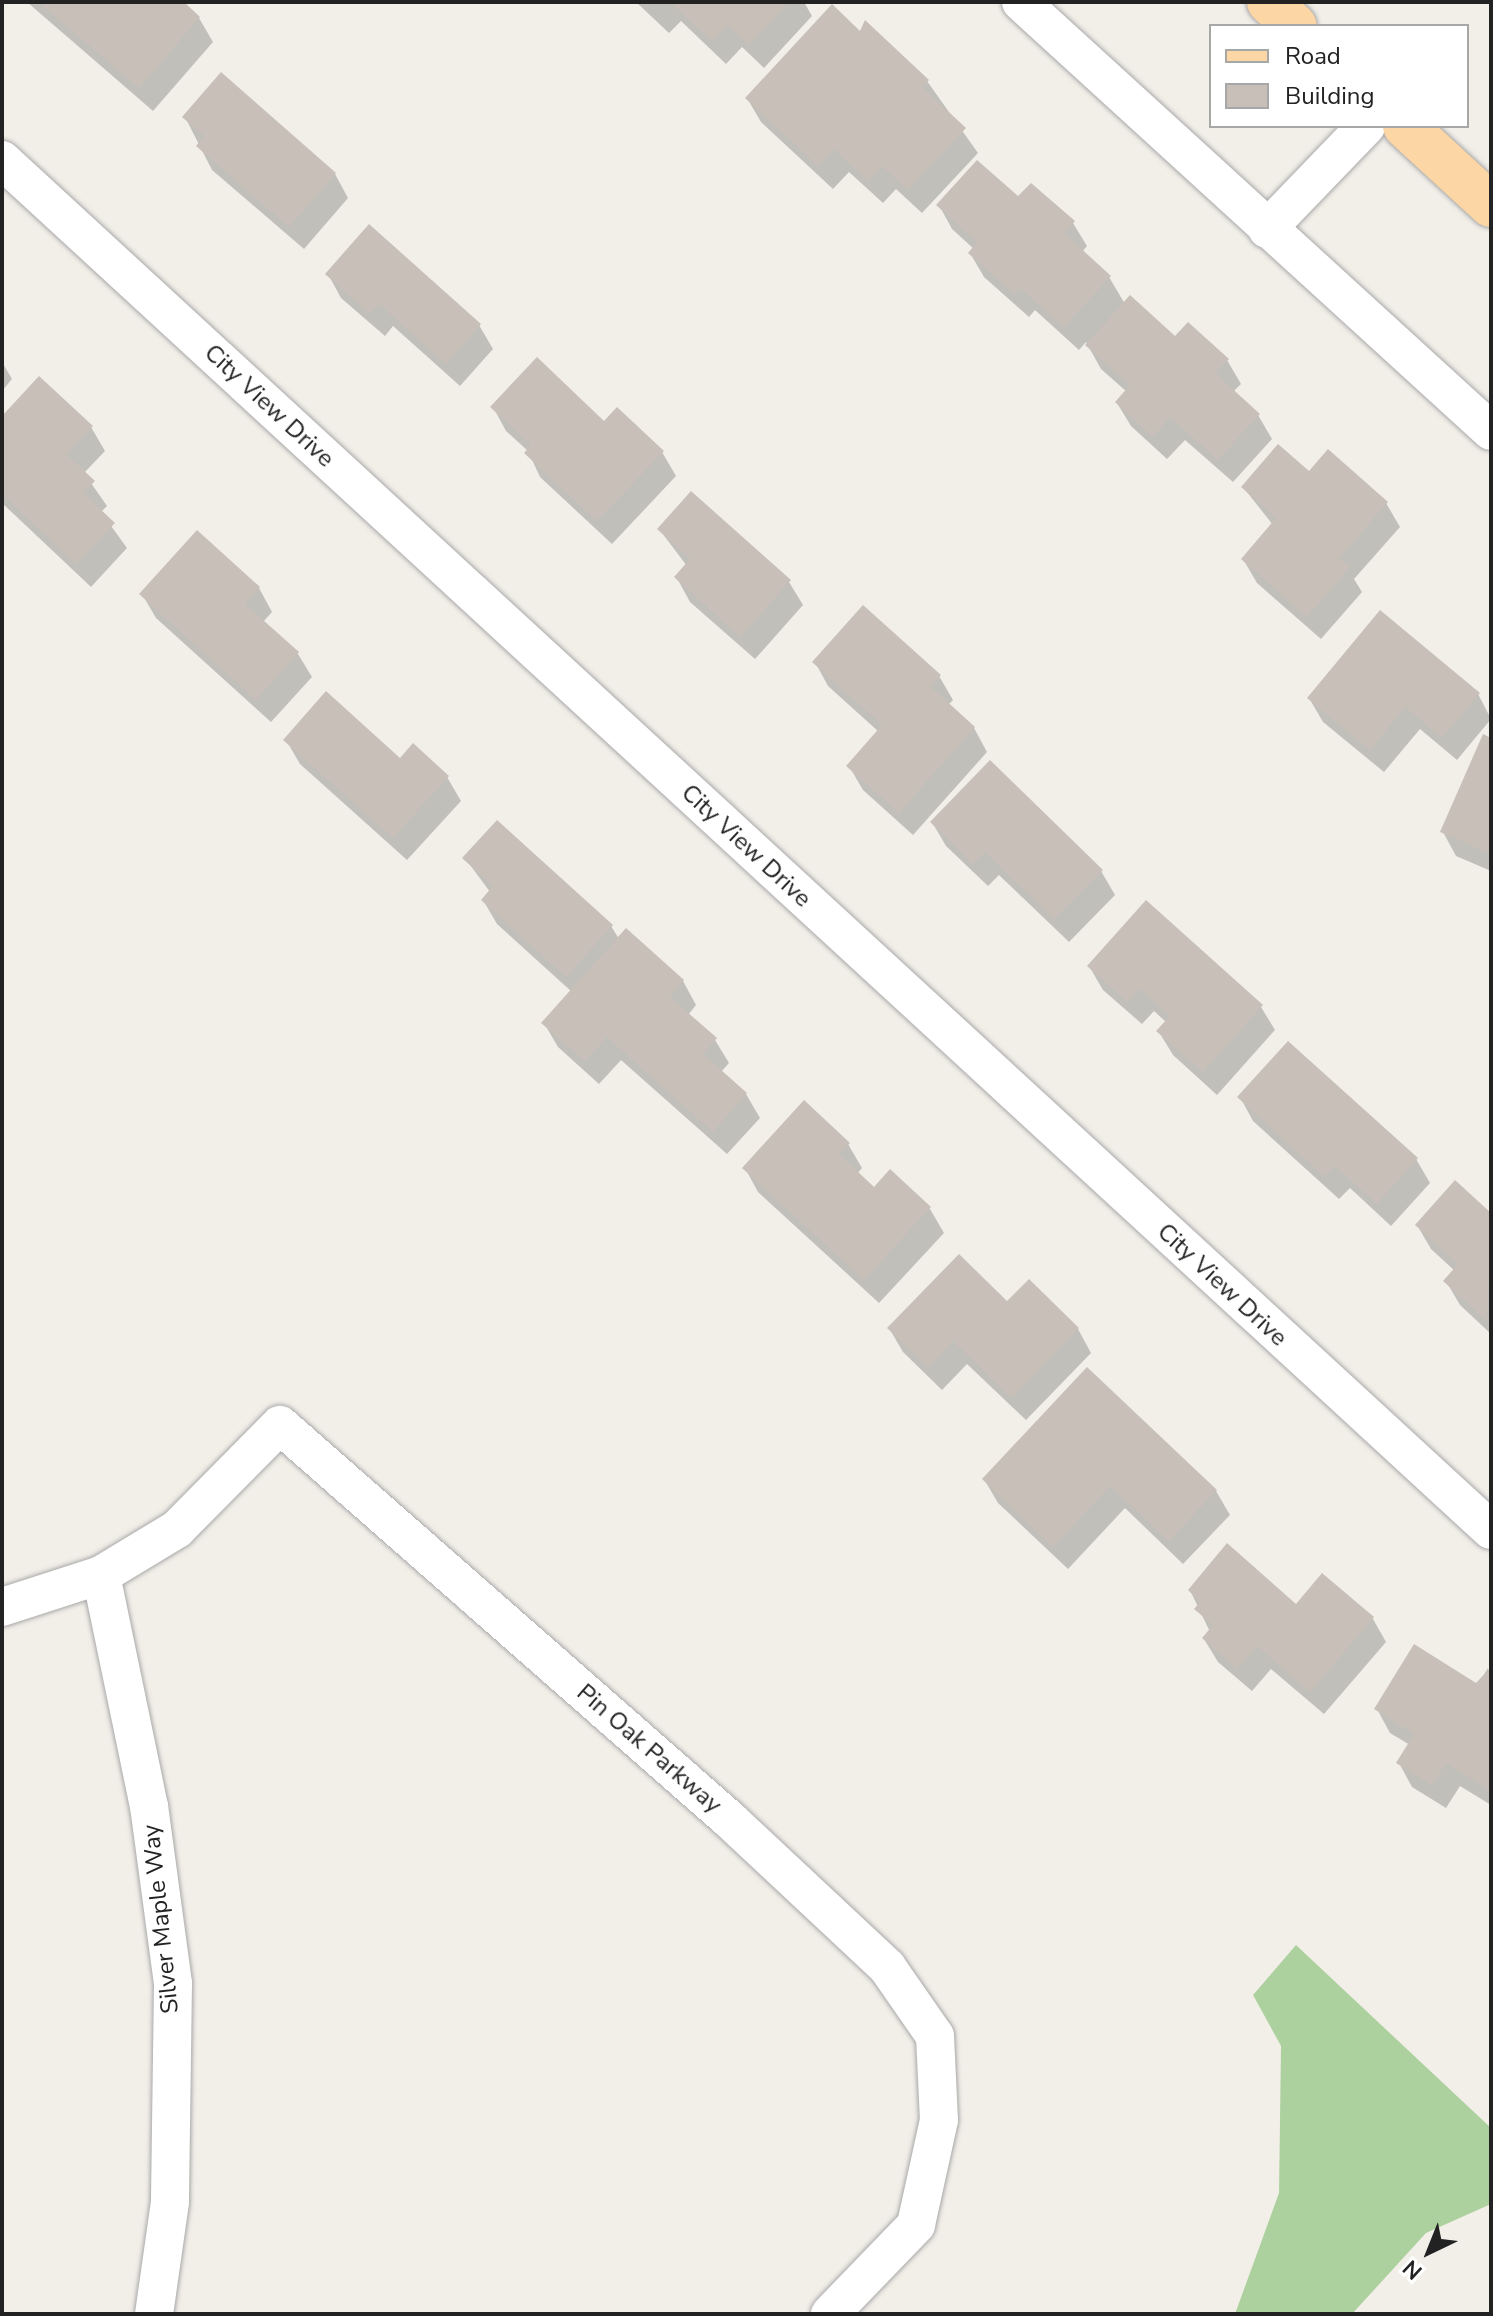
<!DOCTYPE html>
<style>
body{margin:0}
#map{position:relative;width:1493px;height:2316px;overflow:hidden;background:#f2efe9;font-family:"Nunito Sans",sans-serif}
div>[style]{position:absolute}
.forest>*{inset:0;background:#add19e}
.shadow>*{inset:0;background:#0003}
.building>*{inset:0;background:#c7bfb8}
.roads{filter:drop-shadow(0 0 2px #a9a9a9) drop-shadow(0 0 2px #a9a9a9)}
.minor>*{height:38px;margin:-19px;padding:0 19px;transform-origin:19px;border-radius:19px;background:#fff}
.primary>*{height:44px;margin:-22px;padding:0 22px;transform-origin:22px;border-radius:22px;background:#fcd6a4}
span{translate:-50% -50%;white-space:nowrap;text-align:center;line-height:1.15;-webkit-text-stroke:7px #fff;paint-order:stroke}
.street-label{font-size:24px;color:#222}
.frame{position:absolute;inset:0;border:4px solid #222;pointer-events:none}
.legend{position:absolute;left:1209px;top:24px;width:260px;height:104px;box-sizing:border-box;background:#fff;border:2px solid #a7a7a7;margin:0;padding:10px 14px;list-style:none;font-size:24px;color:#222}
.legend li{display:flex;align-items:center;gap:16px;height:40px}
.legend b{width:40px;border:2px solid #a7a7a7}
.north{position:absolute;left:1389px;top:2212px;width:80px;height:80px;-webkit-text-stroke:6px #fff;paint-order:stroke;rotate:223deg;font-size:22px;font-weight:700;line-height:32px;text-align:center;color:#222}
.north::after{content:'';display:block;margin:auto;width:28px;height:36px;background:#222;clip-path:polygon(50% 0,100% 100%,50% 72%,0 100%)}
</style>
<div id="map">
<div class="forest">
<div style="clip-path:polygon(1296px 1945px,1491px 2128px,1491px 2204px,1426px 2233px,1352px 2314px,1235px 2314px,1279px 2193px,1281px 2046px,1253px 1995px)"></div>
</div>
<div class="shadow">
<div style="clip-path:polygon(27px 2px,181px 2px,199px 18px,213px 42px,153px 111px)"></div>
<div style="clip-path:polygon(636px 2px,804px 2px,812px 16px,764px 68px,742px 47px,726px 64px,681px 21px,669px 33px)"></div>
<div style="clip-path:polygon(861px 34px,927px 81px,978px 153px,922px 213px,896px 189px,883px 203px,849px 172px,833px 189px,761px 122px,747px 98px)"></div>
<div style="clip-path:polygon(185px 117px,335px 174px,348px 198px,304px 249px,212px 170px)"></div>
<div style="clip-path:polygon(1018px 199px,1073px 223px,1087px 246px,1082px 252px,1109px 277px,1125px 304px,1175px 339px,1227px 360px,1241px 384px,1233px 392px,1258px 415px,1272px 439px,1233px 482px,1185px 440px,1167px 459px,1131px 426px,1117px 403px,1127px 392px,1101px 369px,1086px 342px,1079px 350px,1035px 310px,1029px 317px,984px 277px,970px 253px,974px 249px,952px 229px,939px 205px)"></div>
<div style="clip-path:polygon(328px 274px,479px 325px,493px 349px,460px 386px,393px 326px,385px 336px,341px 298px)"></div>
<div style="clip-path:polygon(2px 362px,12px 379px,2px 391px)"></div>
<div style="clip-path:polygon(493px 407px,604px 424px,662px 452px,676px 476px,612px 544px,540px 477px,528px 451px,506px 431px)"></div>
<div style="clip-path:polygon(2px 419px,91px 427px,105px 451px,84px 473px,107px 506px,101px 512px,127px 548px,91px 587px,2px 503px)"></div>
<div style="clip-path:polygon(1310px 474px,1386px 503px,1400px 527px,1354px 579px,1362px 592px,1321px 639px,1257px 583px,1243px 559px,1273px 525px,1243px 487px)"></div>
<div style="clip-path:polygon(659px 529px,789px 582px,803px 605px,755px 659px,690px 602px,677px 578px,687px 566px)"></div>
<div style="clip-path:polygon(259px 588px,272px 612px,263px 622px,298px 654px,312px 677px,271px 722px,156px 618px,142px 594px)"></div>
<div style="clip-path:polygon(815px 662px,939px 676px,953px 700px,948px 705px,974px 728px,987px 752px,913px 835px,863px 790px,849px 766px,879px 732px,828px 686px)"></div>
<div style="clip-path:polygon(1478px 694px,1491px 719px,1457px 760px,1420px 729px,1384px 772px,1323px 722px,1309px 698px)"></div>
<div style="clip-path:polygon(286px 740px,400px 760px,447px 777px,461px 801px,407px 860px,300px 764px)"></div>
<div style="clip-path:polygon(1491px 740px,1491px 871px,1456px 856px,1443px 832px)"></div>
<div style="clip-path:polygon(932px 822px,1101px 871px,1115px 895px,1069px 942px,999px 875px,988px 886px,946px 846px)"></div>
<div style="clip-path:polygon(465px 858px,611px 926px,619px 939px,683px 981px,696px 1005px,688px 1015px,715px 1040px,729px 1063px,721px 1072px,746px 1094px,760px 1118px,727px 1154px,621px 1060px,599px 1084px,558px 1047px,544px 1023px,572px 992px,497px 924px,483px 900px,490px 892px)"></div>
<div style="clip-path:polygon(1089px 966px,1261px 1007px,1275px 1030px,1217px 1095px,1173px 1055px,1159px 1032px,1167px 1023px,1154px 1011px,1142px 1024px,1103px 990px)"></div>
<div style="clip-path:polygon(1240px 1097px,1416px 1159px,1430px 1183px,1391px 1226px,1350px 1188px,1339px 1199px,1253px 1121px)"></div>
<div style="clip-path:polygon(848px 1144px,862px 1168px,857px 1174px,874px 1190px,890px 1172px,930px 1209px,944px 1233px,879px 1303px,758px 1192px,745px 1168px)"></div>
<div style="clip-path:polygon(1455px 1183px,1491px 1216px,1491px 1334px,1460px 1305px,1446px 1281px,1455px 1271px,1431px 1249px,1417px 1225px)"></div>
<div style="clip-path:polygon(1007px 1304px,1078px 1329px,1091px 1353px,1026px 1420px,967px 1364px,942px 1390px,903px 1352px,889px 1328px)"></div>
<div style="clip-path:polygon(984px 1479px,1216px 1491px,1230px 1515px,1183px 1564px,1125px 1508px,1068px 1569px,998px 1503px)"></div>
<div style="clip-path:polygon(1190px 1590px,1373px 1619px,1386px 1642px,1324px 1714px,1271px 1669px,1252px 1691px,1218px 1662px,1204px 1639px,1210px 1632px)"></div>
<div style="clip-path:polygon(1488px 1668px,1491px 1805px,1460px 1786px,1446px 1808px,1412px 1787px,1399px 1763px,1410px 1745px,1390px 1733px,1377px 1709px,1477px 1686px)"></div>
</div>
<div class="building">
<div style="clip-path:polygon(38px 2px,184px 2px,200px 17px,139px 88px)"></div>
<div style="clip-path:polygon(670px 2px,789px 2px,749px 45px,727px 25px,712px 41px)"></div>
<div style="clip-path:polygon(832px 4px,860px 31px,865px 20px,929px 80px,922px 87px,966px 128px,907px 190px,882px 166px,868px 181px,834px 149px,818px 166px,745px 98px)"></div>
<div style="clip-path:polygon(221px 72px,336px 173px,289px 227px,196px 146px,204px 136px,182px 117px)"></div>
<div style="clip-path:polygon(977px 160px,1018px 196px,1031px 183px,1075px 221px,1064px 233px,1111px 276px,1064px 327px,1020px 288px,1014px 294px,968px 253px,977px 242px,936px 205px)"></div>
<div style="clip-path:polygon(369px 224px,481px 324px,446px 364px,379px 304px,370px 314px,325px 274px)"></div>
<div style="clip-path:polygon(1130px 295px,1175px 336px,1188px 322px,1229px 359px,1215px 373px,1260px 414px,1218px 460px,1170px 417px,1153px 437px,1115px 402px,1130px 385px,1085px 345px)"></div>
<div style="clip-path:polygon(537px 357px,604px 421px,617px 407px,664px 451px,597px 521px,524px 453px,531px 445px,490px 407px)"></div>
<div style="clip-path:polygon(39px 376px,93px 426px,66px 454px,95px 481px,83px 493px,115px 523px,76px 564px,2px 494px,2px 416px)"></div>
<div style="clip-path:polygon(1278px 444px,1309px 471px,1328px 449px,1388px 502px,1339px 558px,1350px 567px,1307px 617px,1241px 559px,1276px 518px,1241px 487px)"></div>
<div style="clip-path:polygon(691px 491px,791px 580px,740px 637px,674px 577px,690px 559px,657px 529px)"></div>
<div style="clip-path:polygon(197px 530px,260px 587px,245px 604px,299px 652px,256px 700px,139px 594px)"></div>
<div style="clip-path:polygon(863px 605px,941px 675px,930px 686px,975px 727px,899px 813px,846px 766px,882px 725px,812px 662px)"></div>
<div style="clip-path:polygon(1380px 610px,1480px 693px,1442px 738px,1405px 707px,1370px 750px,1307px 698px)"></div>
<div style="clip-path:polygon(326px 691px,400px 758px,413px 743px,449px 776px,393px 838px,283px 740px)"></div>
<div style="clip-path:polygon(1483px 734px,1491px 738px,1491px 854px,1440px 832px)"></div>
<div style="clip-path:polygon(990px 760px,1103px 870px,1054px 919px,985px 852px,973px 864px,930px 822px)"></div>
<div style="clip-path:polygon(497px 820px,613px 925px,566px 977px,481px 900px,493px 886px,462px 858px)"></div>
<div style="clip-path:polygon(1146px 900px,1263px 1005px,1203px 1072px,1156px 1031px,1170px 1016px,1139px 988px,1127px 1002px,1087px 966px)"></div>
<div style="clip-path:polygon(626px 928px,684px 980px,670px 997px,717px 1038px,703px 1054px,747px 1093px,713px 1132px,607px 1037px,585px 1061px,541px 1023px)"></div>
<div style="clip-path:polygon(1288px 1041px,1418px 1158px,1377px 1204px,1335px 1166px,1325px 1177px,1237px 1097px)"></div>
<div style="clip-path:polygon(804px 1100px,850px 1143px,839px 1154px,874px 1187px,890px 1169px,931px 1207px,864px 1280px,742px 1168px)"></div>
<div style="clip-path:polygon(1455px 1180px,1491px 1213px,1487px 1321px,1443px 1281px,1458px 1264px,1415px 1225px)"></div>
<div style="clip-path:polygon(959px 1254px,1007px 1301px,1029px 1279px,1079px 1328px,1011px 1398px,953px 1341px,928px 1367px,887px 1328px)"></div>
<div style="clip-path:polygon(1087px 1367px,1217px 1490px,1169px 1541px,1110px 1486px,1053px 1547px,982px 1479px)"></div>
<div style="clip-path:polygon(1227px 1543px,1296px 1604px,1322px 1573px,1374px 1617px,1310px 1692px,1257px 1646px,1237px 1669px,1202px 1638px,1213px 1625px,1194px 1609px,1200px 1602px,1188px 1590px)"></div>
<div style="clip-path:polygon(1414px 1644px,1476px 1683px,1491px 1667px,1491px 1791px,1446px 1763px,1432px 1785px,1396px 1763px,1414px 1734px,1374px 1709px)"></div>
</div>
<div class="roads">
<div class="minor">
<div style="left:1021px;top:2px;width:636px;rotate:42.39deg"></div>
<div style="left:2px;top:160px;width:2023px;rotate:42.62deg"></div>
<div style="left:1267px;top:229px;width:143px;rotate:-46.1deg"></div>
<div style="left:101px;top:1575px;width:236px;rotate:78.3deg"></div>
<div style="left:149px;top:1806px;width:179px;rotate:82.3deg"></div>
<div style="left:173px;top:1983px;width:219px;rotate:90.8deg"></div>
<div style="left:170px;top:2202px;width:113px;rotate:98.1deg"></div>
<div style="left:2px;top:1607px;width:104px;rotate:-17.9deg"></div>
<div style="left:101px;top:1575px;width:89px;rotate:-31.2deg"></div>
<div style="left:177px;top:1529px;width:146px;rotate:-45.3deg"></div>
<div style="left:280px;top:1425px;width:599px;rotate:41.28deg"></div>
<div style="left:730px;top:1820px;width:215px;rotate:43.1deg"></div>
<div style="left:887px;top:1967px;width:84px;rotate:55.2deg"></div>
<div style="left:935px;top:2036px;width:84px;rotate:87.3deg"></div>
<div style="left:939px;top:2120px;width:107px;rotate:102.4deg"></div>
<div style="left:916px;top:2225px;width:124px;rotate:134deg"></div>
</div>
<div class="primary">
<div style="left:1269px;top:2px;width:35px;rotate:43deg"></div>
<div style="left:1405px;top:126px;width:117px;rotate:42.6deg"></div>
</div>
</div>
<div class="street-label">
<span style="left:269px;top:406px;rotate:43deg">City View Drive</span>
<span style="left:746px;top:846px;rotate:43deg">City View Drive</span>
<span style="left:1222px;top:1285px;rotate:43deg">City View Drive</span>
<span style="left:649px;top:1749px;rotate:41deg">Pin Oak Parkway</span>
<span style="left:161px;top:1919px;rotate:-96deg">Silver Maple Way</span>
</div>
<div class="frame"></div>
<ul class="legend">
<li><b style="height:10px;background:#fcd6a4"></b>Road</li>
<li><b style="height:22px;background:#c7bfb8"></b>Building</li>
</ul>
<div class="north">N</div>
</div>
